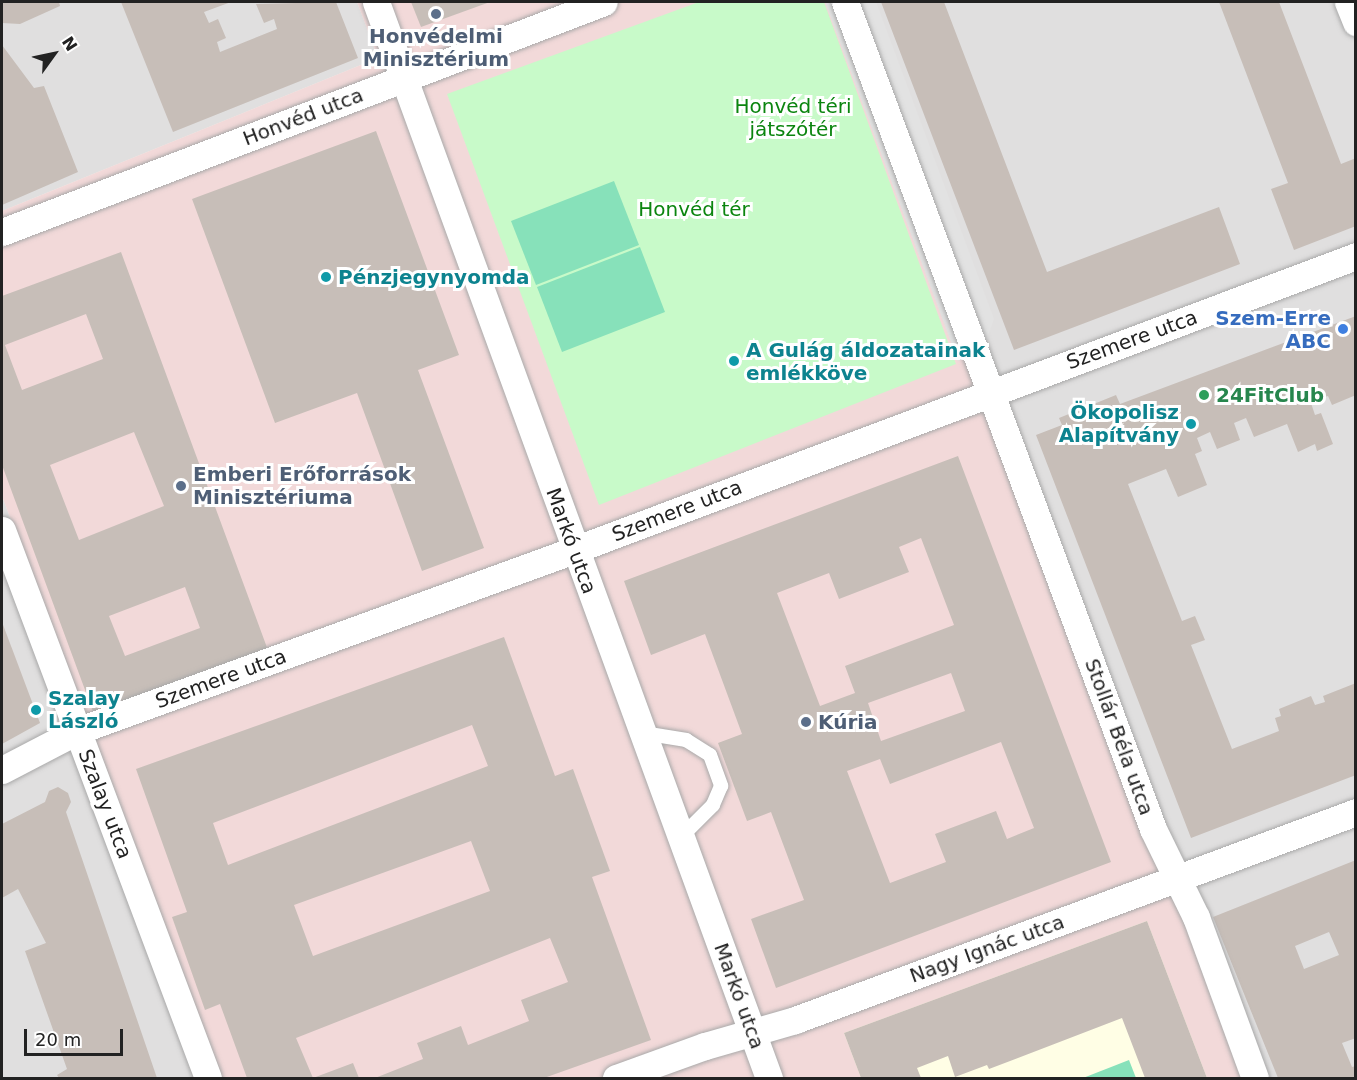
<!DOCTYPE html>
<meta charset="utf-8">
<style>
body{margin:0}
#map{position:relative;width:1357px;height:1080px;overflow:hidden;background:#f2eee9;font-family:"DejaVu Sans",sans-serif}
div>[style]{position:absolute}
.residential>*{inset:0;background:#e0dfdf}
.commercial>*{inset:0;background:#f2d9d9}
.education>*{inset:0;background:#fffee5}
.park>*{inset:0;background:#c8fac9}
.pitch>*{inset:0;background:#87e1ba}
.parking>*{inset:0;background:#e2e2e2}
.building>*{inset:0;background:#c7beb8}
.roads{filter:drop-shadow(0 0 2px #a9a9a9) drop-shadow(0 0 2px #a9a9a9)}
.lane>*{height:14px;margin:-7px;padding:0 7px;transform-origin:7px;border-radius:7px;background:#fff}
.street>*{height:27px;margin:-13.5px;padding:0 13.5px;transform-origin:13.5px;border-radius:13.5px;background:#fff}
.dots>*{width:16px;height:16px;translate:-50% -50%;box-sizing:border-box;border:3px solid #fff;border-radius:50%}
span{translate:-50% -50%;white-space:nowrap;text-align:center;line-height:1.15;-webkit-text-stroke:6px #fff;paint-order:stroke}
.service-label{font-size:20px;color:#4e5e75;font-weight:700}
.left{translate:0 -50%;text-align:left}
.park-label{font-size:20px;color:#0b850f}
.street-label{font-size:20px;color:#222}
.culture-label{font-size:20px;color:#0d838f;font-weight:700}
.right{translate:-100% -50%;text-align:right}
.shop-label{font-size:20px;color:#366cbe;font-weight:700}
.leisure-label{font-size:20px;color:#27864d;font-weight:700}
.frame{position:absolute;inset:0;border:3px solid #222;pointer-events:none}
.north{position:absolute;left:24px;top:24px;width:60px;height:60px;-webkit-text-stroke:4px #fff;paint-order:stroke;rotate:57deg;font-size:16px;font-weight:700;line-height:24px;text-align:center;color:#222}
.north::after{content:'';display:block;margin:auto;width:21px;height:27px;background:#222;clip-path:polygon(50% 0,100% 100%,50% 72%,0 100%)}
.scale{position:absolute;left:24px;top:1029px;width:99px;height:27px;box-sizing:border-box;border:3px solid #222;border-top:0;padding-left:8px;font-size:18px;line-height:21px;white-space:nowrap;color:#222;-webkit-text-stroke:4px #fff;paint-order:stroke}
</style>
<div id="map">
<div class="residential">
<div style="clip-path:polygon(2px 2px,357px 2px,378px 58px,2px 211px)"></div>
<div style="clip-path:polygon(853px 2px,1355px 2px,1355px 1078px,1257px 1078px)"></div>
<div style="clip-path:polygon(2px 496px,222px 1078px,2px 1078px)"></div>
</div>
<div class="commercial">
<div style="clip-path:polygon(357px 2px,853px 2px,1257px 1078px,222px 1078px,2px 496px,2px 211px,378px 58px)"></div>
</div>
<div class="education">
<div style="clip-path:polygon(1147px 921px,1207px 1078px,861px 1078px,844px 1033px)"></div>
</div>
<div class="park">
<div style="clip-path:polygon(699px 2px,824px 2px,956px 364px,599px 505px,447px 94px)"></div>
</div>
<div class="pitch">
<div style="clip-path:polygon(614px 181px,639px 245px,536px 285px,511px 221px)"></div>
<div style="clip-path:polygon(640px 247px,665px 312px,562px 352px,537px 287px)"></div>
<div style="clip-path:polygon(1129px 1060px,1136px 1078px,1083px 1078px)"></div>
</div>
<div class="parking">
<div style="clip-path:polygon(825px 2px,837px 2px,969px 357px,958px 361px)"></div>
<div style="clip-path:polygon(853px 2px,876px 2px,994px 319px,981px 354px)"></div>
</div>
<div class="building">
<div style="clip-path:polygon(2px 2px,59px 2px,60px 6px,20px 24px,2px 23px)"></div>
<div style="clip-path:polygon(121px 2px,231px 2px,204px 12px,209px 23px,218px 19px,226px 38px,217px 42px,220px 52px,277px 29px,274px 19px,264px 23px,256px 4px,336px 2px,358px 58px,173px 132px)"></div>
<div style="clip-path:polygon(411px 2px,490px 2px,421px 27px)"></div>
<div style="clip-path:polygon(881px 2px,944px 2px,1047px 272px,1219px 207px,1240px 264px,1014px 350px)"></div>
<div style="clip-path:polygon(1219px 2px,1279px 2px,1341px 164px,1356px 158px,1356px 226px,1294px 250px,1271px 189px,1288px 183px)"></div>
<div style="clip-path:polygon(2px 45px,34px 88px,44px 86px,78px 172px,2px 205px)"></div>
<div style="clip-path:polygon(376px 131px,459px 355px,418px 370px,484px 548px,422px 571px,357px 393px,275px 423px,192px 199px)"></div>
<div style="clip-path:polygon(evenodd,121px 252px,269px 653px,95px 717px,2px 465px,2px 296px,121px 252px,86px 314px,103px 359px,22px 390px,5px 345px,86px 314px,121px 252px,134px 432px,164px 506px,79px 540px,50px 465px,134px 432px,121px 252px,185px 587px,200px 628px,125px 656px,109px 616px,185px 587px)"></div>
<div style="clip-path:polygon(1356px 316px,1356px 395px,1332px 405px,1328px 396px,1311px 403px,1315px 415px,1321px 413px,1333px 444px,1317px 451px,1315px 444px,1298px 452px,1287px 424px,1254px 437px,1246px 418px,1234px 423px,1240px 440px,1217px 449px,1210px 432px,1197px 438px,1202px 451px,1195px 454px,1207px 485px,1178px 497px,1166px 469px,1128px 484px,1182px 621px,1195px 616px,1205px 640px,1191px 645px,1232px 749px,1279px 731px,1275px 718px,1281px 716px,1279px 709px,1311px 696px,1315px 705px,1325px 702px,1323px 696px,1356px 683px,1356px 775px,1191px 838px,1036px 435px,1062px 425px,1059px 418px,1116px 395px,1120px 404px)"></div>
<div style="clip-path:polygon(evenodd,958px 456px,1111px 862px,776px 988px,751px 919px,804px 900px,771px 812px,747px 821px,718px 743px,742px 734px,705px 634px,651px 655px,624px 581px,958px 456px,921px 538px,954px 625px,845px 666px,855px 693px,820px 706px,777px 593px,829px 573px,839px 599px,909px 572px,899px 547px,921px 538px,958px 456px,951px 673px,965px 711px,881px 741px,868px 703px,951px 673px,958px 456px,1001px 742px,1034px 828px,1007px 839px,996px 811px,935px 834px,946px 862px,890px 883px,847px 771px,880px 759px,890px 784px,1001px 742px)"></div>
<div style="clip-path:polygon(2px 622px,40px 723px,2px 744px)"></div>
<div style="clip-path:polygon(evenodd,504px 637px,555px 776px,573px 769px,610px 871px,592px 877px,651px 1040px,544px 1078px,375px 1078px,423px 1059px,417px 1043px,461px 1026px,468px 1045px,529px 1021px,521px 1000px,568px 982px,550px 938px,296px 1038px,313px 1078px,353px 1063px,359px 1078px,247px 1078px,220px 1004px,205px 1010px,172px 917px,187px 912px,136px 769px,504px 637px,472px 725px,488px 766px,228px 865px,213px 823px,472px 725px,504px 637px,471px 841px,490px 891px,313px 956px,294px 905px,471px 841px)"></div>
<div style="clip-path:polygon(58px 787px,68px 793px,71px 802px,66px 812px,157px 1078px,59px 1078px,57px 1075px,67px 1069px,25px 951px,46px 943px,18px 889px,2px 898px,2px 824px,45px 802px,49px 791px)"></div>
<div style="clip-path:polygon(evenodd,1356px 860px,1356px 1038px,1342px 1043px,1352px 1067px,1356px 1066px,1356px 1078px,1278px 1078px,1213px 917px,1356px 860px,1329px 932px,1339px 955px,1304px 969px,1295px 946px,1329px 932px)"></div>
<div style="clip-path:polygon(1147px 921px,1207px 1078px,1145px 1078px,1122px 1018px,989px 1069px,987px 1065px,955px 1077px,948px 1056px,917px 1068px,921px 1078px,861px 1078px,844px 1033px)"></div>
</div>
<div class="roads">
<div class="lane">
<div style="left:643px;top:733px;width:44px;rotate:9.2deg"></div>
<div style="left:686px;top:740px;width:28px;rotate:32deg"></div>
<div style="left:710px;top:755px;width:33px;rotate:70deg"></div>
<div style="left:721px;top:786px;width:21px;rotate:113deg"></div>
<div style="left:713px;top:805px;width:45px;rotate:135deg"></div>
</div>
<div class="street">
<div style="left:376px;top:2px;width:1146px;rotate:69.94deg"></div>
<div style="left:845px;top:2px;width:882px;rotate:69.57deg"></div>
<div style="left:1153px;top:829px;width:98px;rotate:64deg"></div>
<div style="left:1196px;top:917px;width:171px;rotate:69.9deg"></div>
<div style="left:1348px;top:2px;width:22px;rotate:68deg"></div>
<div style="left:2px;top:232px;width:644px;rotate:-20.91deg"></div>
<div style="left:2px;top:530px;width:585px;rotate:69.4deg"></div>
<div style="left:2px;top:770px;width:85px;rotate:-27.5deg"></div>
<div style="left:77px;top:731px;width:529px;rotate:-20.01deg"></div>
<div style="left:574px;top:550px;width:835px;rotate:-20.6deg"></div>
<div style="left:616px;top:1078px;width:95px;rotate:-19.8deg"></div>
<div style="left:705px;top:1046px;width:94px;rotate:-16.1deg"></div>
<div style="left:795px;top:1020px;width:598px;rotate:-20.34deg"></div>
</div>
</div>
<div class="dots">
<div style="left:436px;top:14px;background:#5c6f8a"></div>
<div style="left:326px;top:277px;background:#0f9aa8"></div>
<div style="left:1343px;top:329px;background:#3f7fe0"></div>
<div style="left:734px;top:361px;background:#0f9aa8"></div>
<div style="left:1204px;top:395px;background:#2e9e5b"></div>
<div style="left:1191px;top:424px;background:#0f9aa8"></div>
<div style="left:181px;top:486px;background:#5c6f8a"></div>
<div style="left:36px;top:710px;background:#0f9aa8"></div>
<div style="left:806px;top:722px;background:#5c6f8a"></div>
</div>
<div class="service-label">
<span style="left:436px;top:48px">Honvédelmi<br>Minisztérium</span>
<span class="left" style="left:193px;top:486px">Emberi Erőforrások<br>Minisztériuma</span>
<span class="left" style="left:818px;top:722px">Kúria</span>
</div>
<div class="park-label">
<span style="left:793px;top:118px">Honvéd téri<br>játszótér</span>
<span style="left:694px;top:209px">Honvéd tér</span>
</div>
<div class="street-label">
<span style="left:303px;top:117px;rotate:-21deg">Honvéd utca</span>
<span style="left:1132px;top:340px;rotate:-20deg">Szemere utca</span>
<span style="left:677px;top:511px;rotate:-21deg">Szemere utca</span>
<span style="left:571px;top:541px;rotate:70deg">Markó utca</span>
<span style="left:221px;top:679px;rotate:-20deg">Szemere utca</span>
<span style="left:1119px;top:737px;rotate:70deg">Stollár Béla utca</span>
<span style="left:105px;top:804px;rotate:69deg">Szalay utca</span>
<span style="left:987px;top:949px;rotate:-20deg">Nagy Ignác utca</span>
<span style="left:739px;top:996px;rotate:70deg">Markó utca</span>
</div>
<div class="culture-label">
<span class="left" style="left:338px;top:277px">Pénzjegynyomda</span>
<span class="left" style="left:746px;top:362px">A Gulág áldozatainak<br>emlékköve</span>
<span class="right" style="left:1179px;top:424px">Ökopolisz<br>Alapítvány</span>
<span class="left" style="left:48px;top:710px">Szalay<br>László</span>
</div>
<div class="shop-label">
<span class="right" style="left:1331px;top:330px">Szem-Erre<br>ABC</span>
</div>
<div class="leisure-label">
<span class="left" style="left:1216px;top:395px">24FitClub</span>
</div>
<div class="frame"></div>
<div class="north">N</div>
<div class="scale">20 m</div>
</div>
